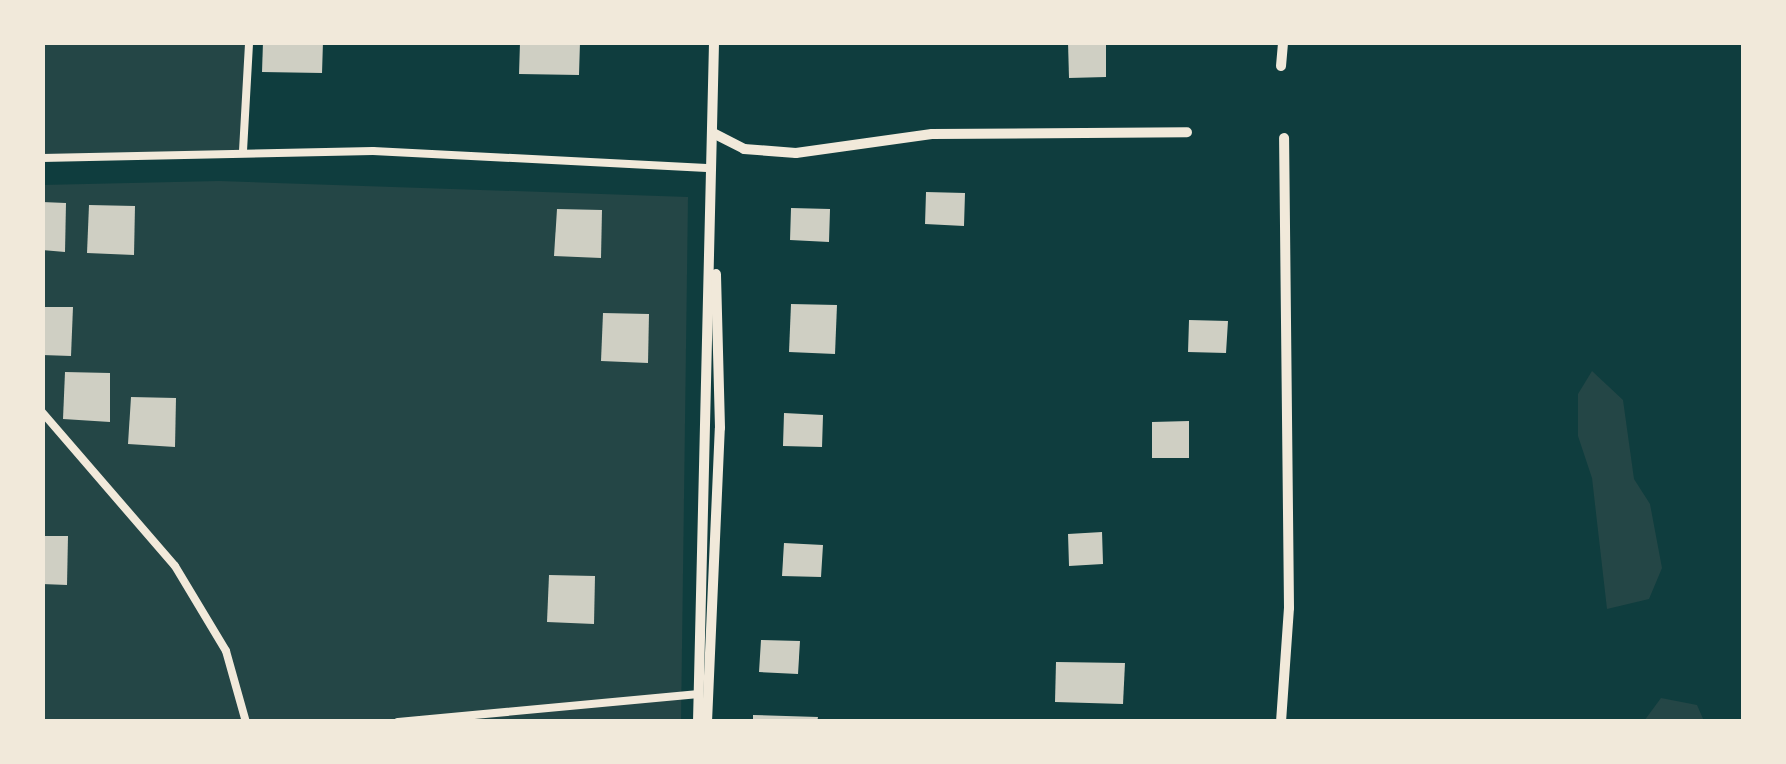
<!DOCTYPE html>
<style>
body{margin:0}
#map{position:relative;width:1786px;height:764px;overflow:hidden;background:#0f3d3e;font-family:Montserrat,sans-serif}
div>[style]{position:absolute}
.green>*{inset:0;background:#244646}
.building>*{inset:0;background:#cfcfc3}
.service>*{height:8px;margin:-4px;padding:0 4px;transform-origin:4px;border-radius:4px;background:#f1e9da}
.minor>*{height:10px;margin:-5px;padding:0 5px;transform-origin:5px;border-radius:5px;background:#f1e9da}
span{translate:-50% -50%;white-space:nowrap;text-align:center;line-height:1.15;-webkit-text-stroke:8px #f1e9da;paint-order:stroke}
.frame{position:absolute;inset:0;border:45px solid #f1e9da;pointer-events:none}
</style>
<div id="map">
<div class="green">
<div style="clip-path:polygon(42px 43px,245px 43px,243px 151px,43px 158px)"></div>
<div style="clip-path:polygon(219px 181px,688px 197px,681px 721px,43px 721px,42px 185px)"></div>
<div style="clip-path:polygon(1592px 371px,1623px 400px,1634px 479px,1650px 504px,1662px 568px,1649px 599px,1607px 609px,1592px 478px,1578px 436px,1578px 394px)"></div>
<div style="clip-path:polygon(1661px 698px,1697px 705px,1704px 721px,1644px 721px)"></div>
</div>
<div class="building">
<div style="clip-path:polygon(263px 42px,323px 42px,322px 73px,262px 72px)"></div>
<div style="clip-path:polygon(520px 42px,580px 42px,579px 75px,519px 74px)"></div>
<div style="clip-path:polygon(1068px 42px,1106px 42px,1106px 77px,1069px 78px)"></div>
<div style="clip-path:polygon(926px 192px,965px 193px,964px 226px,925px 224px)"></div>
<div style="clip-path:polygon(42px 202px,66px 203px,65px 252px,42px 250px)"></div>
<div style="clip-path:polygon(89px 205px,135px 206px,134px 255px,87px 253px)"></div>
<div style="clip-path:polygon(791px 208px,830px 209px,829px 242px,790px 240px)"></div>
<div style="clip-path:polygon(557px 209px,602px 210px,601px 258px,554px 256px)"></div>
<div style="clip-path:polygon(791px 304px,837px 305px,835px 354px,789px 352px)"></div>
<div style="clip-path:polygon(42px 307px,73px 307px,71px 356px,42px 355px)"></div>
<div style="clip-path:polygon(603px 313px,649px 314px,648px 363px,601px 361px)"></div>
<div style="clip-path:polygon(1189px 320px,1228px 321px,1226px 353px,1188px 352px)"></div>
<div style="clip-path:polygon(65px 372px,110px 373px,110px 422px,63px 419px)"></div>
<div style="clip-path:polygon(131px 397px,176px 398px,175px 447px,128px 444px)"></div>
<div style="clip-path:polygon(784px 413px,823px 415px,822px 447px,783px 446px)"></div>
<div style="clip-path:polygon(1189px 421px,1189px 458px,1152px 458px,1152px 422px)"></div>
<div style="clip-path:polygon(1102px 532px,1103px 564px,1069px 566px,1068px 534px)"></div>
<div style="clip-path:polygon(42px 536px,68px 536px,67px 585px,42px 584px)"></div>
<div style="clip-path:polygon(784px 543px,823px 545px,821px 577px,782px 576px)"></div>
<div style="clip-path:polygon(549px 575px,595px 576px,594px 624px,547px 622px)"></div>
<div style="clip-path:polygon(761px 640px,800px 641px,798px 674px,759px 672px)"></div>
<div style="clip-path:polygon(1056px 662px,1125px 663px,1123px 704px,1055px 702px)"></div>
<div style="clip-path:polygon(753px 715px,818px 717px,817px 722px,753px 722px)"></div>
</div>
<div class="service">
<div style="left:243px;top:151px;width:109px;rotate:-86.8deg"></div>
<div style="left:42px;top:158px;width:331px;rotate:-1.2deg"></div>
<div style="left:373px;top:151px;width:339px;rotate:2.9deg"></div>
<div style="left:42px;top:412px;width:203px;rotate:49.2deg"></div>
<div style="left:175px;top:566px;width:99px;rotate:59deg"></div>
<div style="left:226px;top:651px;width:74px;rotate:74.3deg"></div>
<div style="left:398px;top:722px;width:302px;rotate:-5.3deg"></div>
</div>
<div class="minor">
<div style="left:1281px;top:66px;width:24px;rotate:-85deg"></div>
<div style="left:713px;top:133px;width:35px;rotate:27deg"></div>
<div style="left:744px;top:149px;width:52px;rotate:4.4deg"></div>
<div style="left:796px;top:153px;width:137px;rotate:-8deg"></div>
<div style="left:932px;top:134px;width:255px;rotate:-0.4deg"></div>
<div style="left:698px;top:722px;width:680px;rotate:-88.65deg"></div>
<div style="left:707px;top:722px;width:294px;rotate:-87.5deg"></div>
<div style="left:720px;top:428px;width:154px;rotate:-91.5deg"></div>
<div style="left:1281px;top:722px;width:114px;rotate:-86deg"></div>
<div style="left:1289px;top:608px;width:470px;rotate:-90.6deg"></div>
</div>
<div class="frame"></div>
</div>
